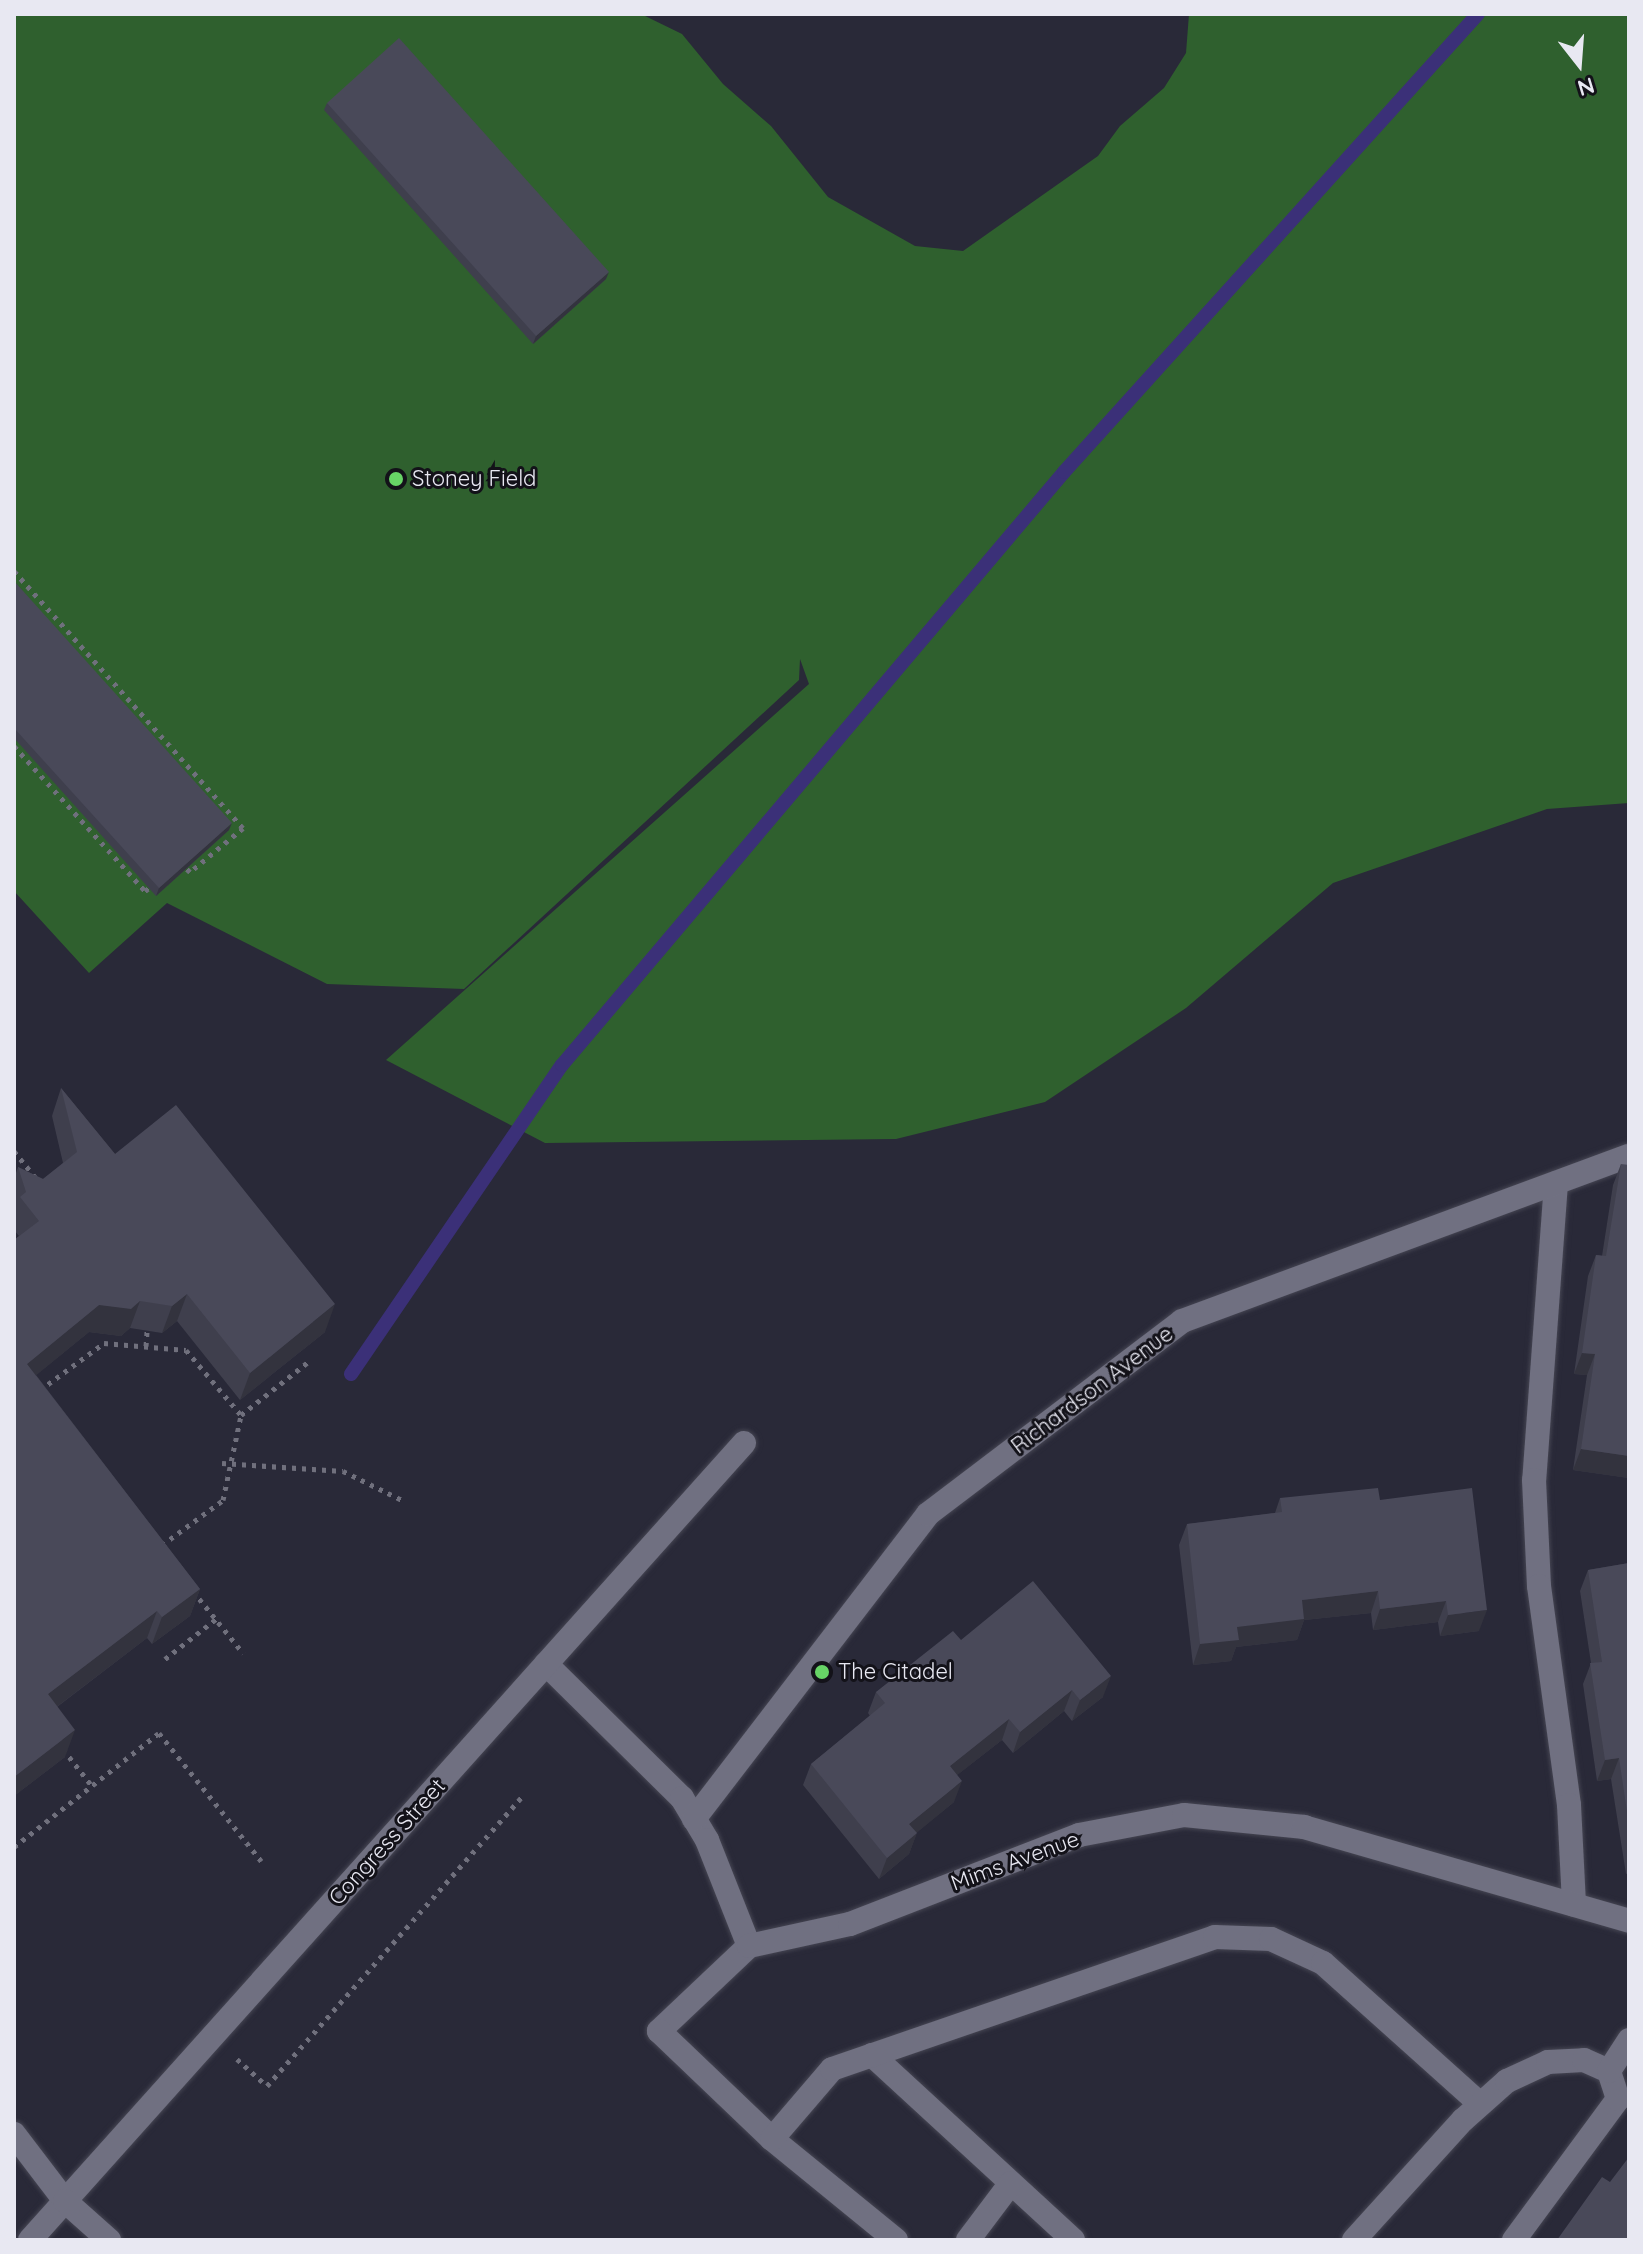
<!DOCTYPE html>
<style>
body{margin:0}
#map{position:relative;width:1643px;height:2254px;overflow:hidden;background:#292938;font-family:Quicksand,sans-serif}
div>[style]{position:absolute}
.green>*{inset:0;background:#2f602e}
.stream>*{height:14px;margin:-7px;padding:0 7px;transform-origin:7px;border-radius:7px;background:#3b3078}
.path>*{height:5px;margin-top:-2.5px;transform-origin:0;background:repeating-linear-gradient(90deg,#70707d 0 4px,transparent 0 10px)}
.roads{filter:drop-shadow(0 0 2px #454552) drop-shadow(0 0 2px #454552)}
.service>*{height:24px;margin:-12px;padding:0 12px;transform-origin:12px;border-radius:12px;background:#707081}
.minor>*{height:24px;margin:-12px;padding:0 12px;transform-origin:12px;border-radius:12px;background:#707081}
.tertiary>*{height:24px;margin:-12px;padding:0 12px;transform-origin:12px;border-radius:12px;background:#707081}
.wall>*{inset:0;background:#3f3f4d}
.shaded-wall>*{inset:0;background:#33333e}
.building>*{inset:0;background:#494959}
.dots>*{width:22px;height:22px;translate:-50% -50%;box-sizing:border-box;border:4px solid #131219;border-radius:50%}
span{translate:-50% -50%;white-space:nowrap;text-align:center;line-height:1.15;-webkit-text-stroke:6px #131219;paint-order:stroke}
.poi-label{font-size:22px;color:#e8e8f2}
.left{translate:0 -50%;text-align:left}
.street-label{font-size:22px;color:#e8e8f2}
.frame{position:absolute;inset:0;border:16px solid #e8e8f2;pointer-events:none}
.north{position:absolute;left:1539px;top:24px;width:80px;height:80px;-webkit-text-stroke:6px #131219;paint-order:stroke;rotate:163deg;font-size:22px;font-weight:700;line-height:32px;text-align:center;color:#e8e8f2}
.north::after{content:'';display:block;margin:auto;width:28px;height:36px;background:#e8e8f2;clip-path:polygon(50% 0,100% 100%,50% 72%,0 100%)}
</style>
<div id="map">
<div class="green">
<div style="clip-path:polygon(14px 14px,641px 14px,682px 34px,723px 84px,771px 126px,828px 197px,915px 246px,963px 251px,1098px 156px,1120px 126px,1164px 88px,1186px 53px,1189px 14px,1629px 14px,1629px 803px,1547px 809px,1333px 883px,1186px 1008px,1045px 1102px,896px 1139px,545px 1143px,386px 1060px,809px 684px,800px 659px,799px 680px,464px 989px,327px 984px,167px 903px,89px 973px,14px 891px)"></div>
</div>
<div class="stream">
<div style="left:351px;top:1374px;width:374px;rotate:-55.7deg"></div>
<div style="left:562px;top:1065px;width:777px;rotate:-49.75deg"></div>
<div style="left:1064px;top:472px;width:617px;rotate:-47.89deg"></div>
</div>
<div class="path">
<div style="left:14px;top:571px;width:344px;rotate:48.3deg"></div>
<div style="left:243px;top:828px;width:69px;rotate:140.3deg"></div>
<div style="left:190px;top:872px;width:10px;rotate:-135deg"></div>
<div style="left:14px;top:746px;width:195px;rotate:47.9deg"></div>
<div style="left:145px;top:891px;width:10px;rotate:-37deg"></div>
<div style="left:14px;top:1151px;width:35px;rotate:51deg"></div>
<div style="left:146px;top:1346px;width:15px;rotate:-86deg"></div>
<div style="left:40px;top:1390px;width:79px;rotate:-36.3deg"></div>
<div style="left:104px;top:1343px;width:82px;rotate:4.9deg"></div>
<div style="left:186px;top:1350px;width:85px;rotate:49.8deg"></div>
<div style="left:222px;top:1463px;width:121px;rotate:3.8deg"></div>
<div style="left:343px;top:1471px;width:68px;rotate:26.2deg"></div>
<div style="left:162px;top:1545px;width:76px;rotate:-36.4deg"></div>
<div style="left:223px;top:1500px;width:87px;rotate:-78deg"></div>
<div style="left:241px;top:1415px;width:85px;rotate:-38.3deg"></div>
<div style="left:193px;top:1591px;width:80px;rotate:51.1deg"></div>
<div style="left:165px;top:1659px;width:65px;rotate:-38.1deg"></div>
<div style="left:63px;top:1749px;width:47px;rotate:51.9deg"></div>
<div style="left:14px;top:1847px;width:184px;rotate:-38.2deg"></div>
<div style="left:159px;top:1733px;width:164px;rotate:51.4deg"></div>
<div style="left:237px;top:2059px;width:40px;rotate:42deg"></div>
<div style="left:267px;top:2086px;width:387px;rotate:-48.6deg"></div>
</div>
<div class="roads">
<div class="service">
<div style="left:1556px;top:1183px;width:298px;rotate:94.2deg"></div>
<div style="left:1534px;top:1480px;width:106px;rotate:87.3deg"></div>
<div style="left:1539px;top:1586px;width:221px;rotate:82.2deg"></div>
<div style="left:1569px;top:1805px;width:100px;rotate:87.1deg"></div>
<div style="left:749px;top:1946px;width:124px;rotate:136.6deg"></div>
<div style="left:659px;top:2031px;width:156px;rotate:43.7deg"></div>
<div style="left:772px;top:2139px;width:160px;rotate:39.2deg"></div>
<div style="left:872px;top:2055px;width:273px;rotate:42.6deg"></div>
<div style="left:772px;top:2139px;width:92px;rotate:-49.4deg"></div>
<div style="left:832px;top:2069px;width:405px;rotate:-19deg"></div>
<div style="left:1215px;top:1937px;width:56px;rotate:2deg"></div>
<div style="left:1271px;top:1939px;width:57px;rotate:24.8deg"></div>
<div style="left:1323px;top:1963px;width:211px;rotate:41.9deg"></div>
<div style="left:968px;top:2240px;width:71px;rotate:-53deg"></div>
<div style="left:1354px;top:2240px;width:162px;rotate:-47.8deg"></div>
<div style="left:1463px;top:2120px;width:59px;rotate:-41.6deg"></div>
<div style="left:1507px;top:2081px;width:45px;rotate:-24.9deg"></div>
<div style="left:1548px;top:2062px;width:36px;rotate:-3deg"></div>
<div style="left:1584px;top:2060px;width:27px;rotate:24deg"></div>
<div style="left:1514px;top:2240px;width:175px;rotate:-53.6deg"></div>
<div style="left:1618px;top:2099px;width:29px;rotate:-108deg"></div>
<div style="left:1609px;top:2071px;width:37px;rotate:-57deg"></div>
</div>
<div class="minor">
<div style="left:546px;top:1664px;width:191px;rotate:44.6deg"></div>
<div style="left:682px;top:1798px;width:49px;rotate:59.2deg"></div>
<div style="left:707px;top:1840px;width:114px;rotate:68.4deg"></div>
<div style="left:749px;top:1946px;width:103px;rotate:-12.3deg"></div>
<div style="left:850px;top:1924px;width:246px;rotate:-21.2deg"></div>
<div style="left:1079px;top:1835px;width:107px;rotate:-10.8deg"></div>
<div style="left:1184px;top:1815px;width:121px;rotate:5.7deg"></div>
<div style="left:1304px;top:1827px;width:338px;rotate:16.1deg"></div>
<div style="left:694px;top:1819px;width:384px;rotate:-52.5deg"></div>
<div style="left:928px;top:1514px;width:319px;rotate:-37.2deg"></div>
<div style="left:1182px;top:1321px;width:476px;rotate:-20.3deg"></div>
<div style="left:30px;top:2240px;width:1070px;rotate:-48.14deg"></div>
</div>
<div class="tertiary">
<div style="left:14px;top:2134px;width:84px;rotate:52.7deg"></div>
<div style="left:65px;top:2201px;width:59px;rotate:41.6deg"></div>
</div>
</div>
<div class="wall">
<div style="clip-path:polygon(327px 103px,606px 279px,533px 344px,324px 110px)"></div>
<div style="clip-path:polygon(14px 581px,229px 830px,156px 896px,14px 738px)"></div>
<div style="clip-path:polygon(61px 1088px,115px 1154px,325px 1332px,240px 1400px,177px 1321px,162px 1333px,130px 1328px,121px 1336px,89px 1332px,36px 1375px,200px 1589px,190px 1616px,152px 1644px,147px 1638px,57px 1707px,65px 1757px,14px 1796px,14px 1240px,19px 1236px,14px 1230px,14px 1179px,18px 1167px,43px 1179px,63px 1163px,52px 1116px)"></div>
<div style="clip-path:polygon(1621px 1164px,1629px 1478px,1573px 1470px,1587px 1375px,1574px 1374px,1588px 1276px,1596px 1255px,1602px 1256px,1613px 1185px)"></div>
<div style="clip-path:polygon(1280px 1498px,1380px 1500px,1479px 1631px,1440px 1636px,1438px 1622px,1373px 1630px,1371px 1613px,1304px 1620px,1297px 1640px,1236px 1647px,1231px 1661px,1193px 1665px,1179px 1545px,1187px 1524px,1275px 1513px)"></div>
<div style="clip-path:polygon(1629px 1563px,1629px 1873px,1626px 1874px,1611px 1779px,1597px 1781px,1583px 1684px,1591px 1663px,1580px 1591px,1588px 1570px)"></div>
<div style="clip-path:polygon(961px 1640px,1103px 1697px,1072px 1721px,1064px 1711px,1013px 1753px,1002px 1740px,957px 1775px,954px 1802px,917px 1832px,909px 1854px,879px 1879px,803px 1785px,811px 1764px,870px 1716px,868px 1713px,876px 1692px)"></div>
</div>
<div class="shaded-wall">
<div style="clip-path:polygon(609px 272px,606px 279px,533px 344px,536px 336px)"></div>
<div style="clip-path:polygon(232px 823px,229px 830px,156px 896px,159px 888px)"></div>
<div style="clip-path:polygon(187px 1294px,177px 1321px,162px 1333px,172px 1306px)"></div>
<div style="clip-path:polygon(140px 1301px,130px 1328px,121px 1336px,89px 1332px,17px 1391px,27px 1364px,99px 1305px)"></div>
<div style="clip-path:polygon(335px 1304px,325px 1332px,240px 1400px,250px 1373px)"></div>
<div style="clip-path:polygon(1582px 1353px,1595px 1354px,1587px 1375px,1574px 1374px)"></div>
<div style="clip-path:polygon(1581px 1449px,1629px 1456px,1629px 1478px,1573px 1470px)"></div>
<div style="clip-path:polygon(200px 1589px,190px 1616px,152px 1644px,162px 1617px)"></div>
<div style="clip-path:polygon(1378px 1591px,1371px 1613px,1304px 1620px,1297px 1640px,1236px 1647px,1231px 1661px,1193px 1665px,1200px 1644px,1237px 1627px,1302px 1600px)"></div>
<div style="clip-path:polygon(1446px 1601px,1438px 1622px,1373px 1630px,1380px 1609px)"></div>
<div style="clip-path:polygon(1487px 1610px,1479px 1631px,1440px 1636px,1448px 1615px)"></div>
<div style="clip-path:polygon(157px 1611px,147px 1638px,38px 1721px,48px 1694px)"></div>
<div style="clip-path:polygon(1111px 1676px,1103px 1697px,1072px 1721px,1080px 1700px)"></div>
<div style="clip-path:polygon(1072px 1690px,1064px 1711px,1013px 1753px,1020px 1732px)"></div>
<div style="clip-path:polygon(1009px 1719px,1002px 1740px,942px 1787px,950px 1766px)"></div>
<div style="clip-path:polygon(75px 1730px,65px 1757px,14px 1796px,14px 1777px)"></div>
<div style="clip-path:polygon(1619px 1758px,1611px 1779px,1597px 1781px,1605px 1760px)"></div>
<div style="clip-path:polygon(962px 1781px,954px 1802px,902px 1845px,909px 1824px)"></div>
<div style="clip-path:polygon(917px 1833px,909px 1854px,879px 1879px,887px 1858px)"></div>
</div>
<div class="building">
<div style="clip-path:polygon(399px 38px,609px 272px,536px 336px,327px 103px)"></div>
<div style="clip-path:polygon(14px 581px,232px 823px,159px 888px,14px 728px)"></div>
<div style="clip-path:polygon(61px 1088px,115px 1154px,176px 1105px,335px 1304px,250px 1373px,187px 1294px,172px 1306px,140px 1301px,131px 1309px,99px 1305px,27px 1364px,200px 1589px,162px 1617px,157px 1611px,48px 1694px,75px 1730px,14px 1777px,14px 1240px,39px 1221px,20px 1197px,26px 1192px,18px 1167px,43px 1179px,77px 1152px)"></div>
<div style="clip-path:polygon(1621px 1164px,1629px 1165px,1629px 1456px,1581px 1449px,1595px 1354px,1582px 1353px,1596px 1255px,1606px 1256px)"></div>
<div style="clip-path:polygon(1378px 1488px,1380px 1500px,1472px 1488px,1487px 1610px,1448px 1615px,1446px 1601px,1380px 1609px,1378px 1591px,1302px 1600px,1304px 1619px,1237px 1627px,1239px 1640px,1200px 1644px,1187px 1524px,1282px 1512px,1280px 1498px)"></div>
<div style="clip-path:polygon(1629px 1563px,1629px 1825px,1619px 1758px,1605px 1760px,1590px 1663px,1602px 1662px,1588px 1570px)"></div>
<div style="clip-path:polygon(1033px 1581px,1111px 1676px,1080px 1700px,1072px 1690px,1020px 1732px,1009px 1719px,950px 1766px,962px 1781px,909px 1824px,917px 1833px,887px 1858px,811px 1764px,885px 1703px,876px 1692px,953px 1631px,961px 1640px)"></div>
<div style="clip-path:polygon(1629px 2157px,1629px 2240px,1557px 2240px,1602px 2177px,1610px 2182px)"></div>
</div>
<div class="dots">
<div style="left:396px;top:479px;background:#67d466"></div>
<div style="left:822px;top:1672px;background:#67d466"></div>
</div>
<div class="poi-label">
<span class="left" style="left:412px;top:479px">Stoney Field</span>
<span class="left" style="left:838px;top:1672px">The Citadel</span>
</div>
<div class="street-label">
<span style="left:1092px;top:1390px;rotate:-37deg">Richardson Avenue</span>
<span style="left:387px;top:1842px;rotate:-48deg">Congress Street</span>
<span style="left:1015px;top:1861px;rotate:-20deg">Mims Avenue</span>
</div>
<div class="frame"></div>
<div class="north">N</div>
</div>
